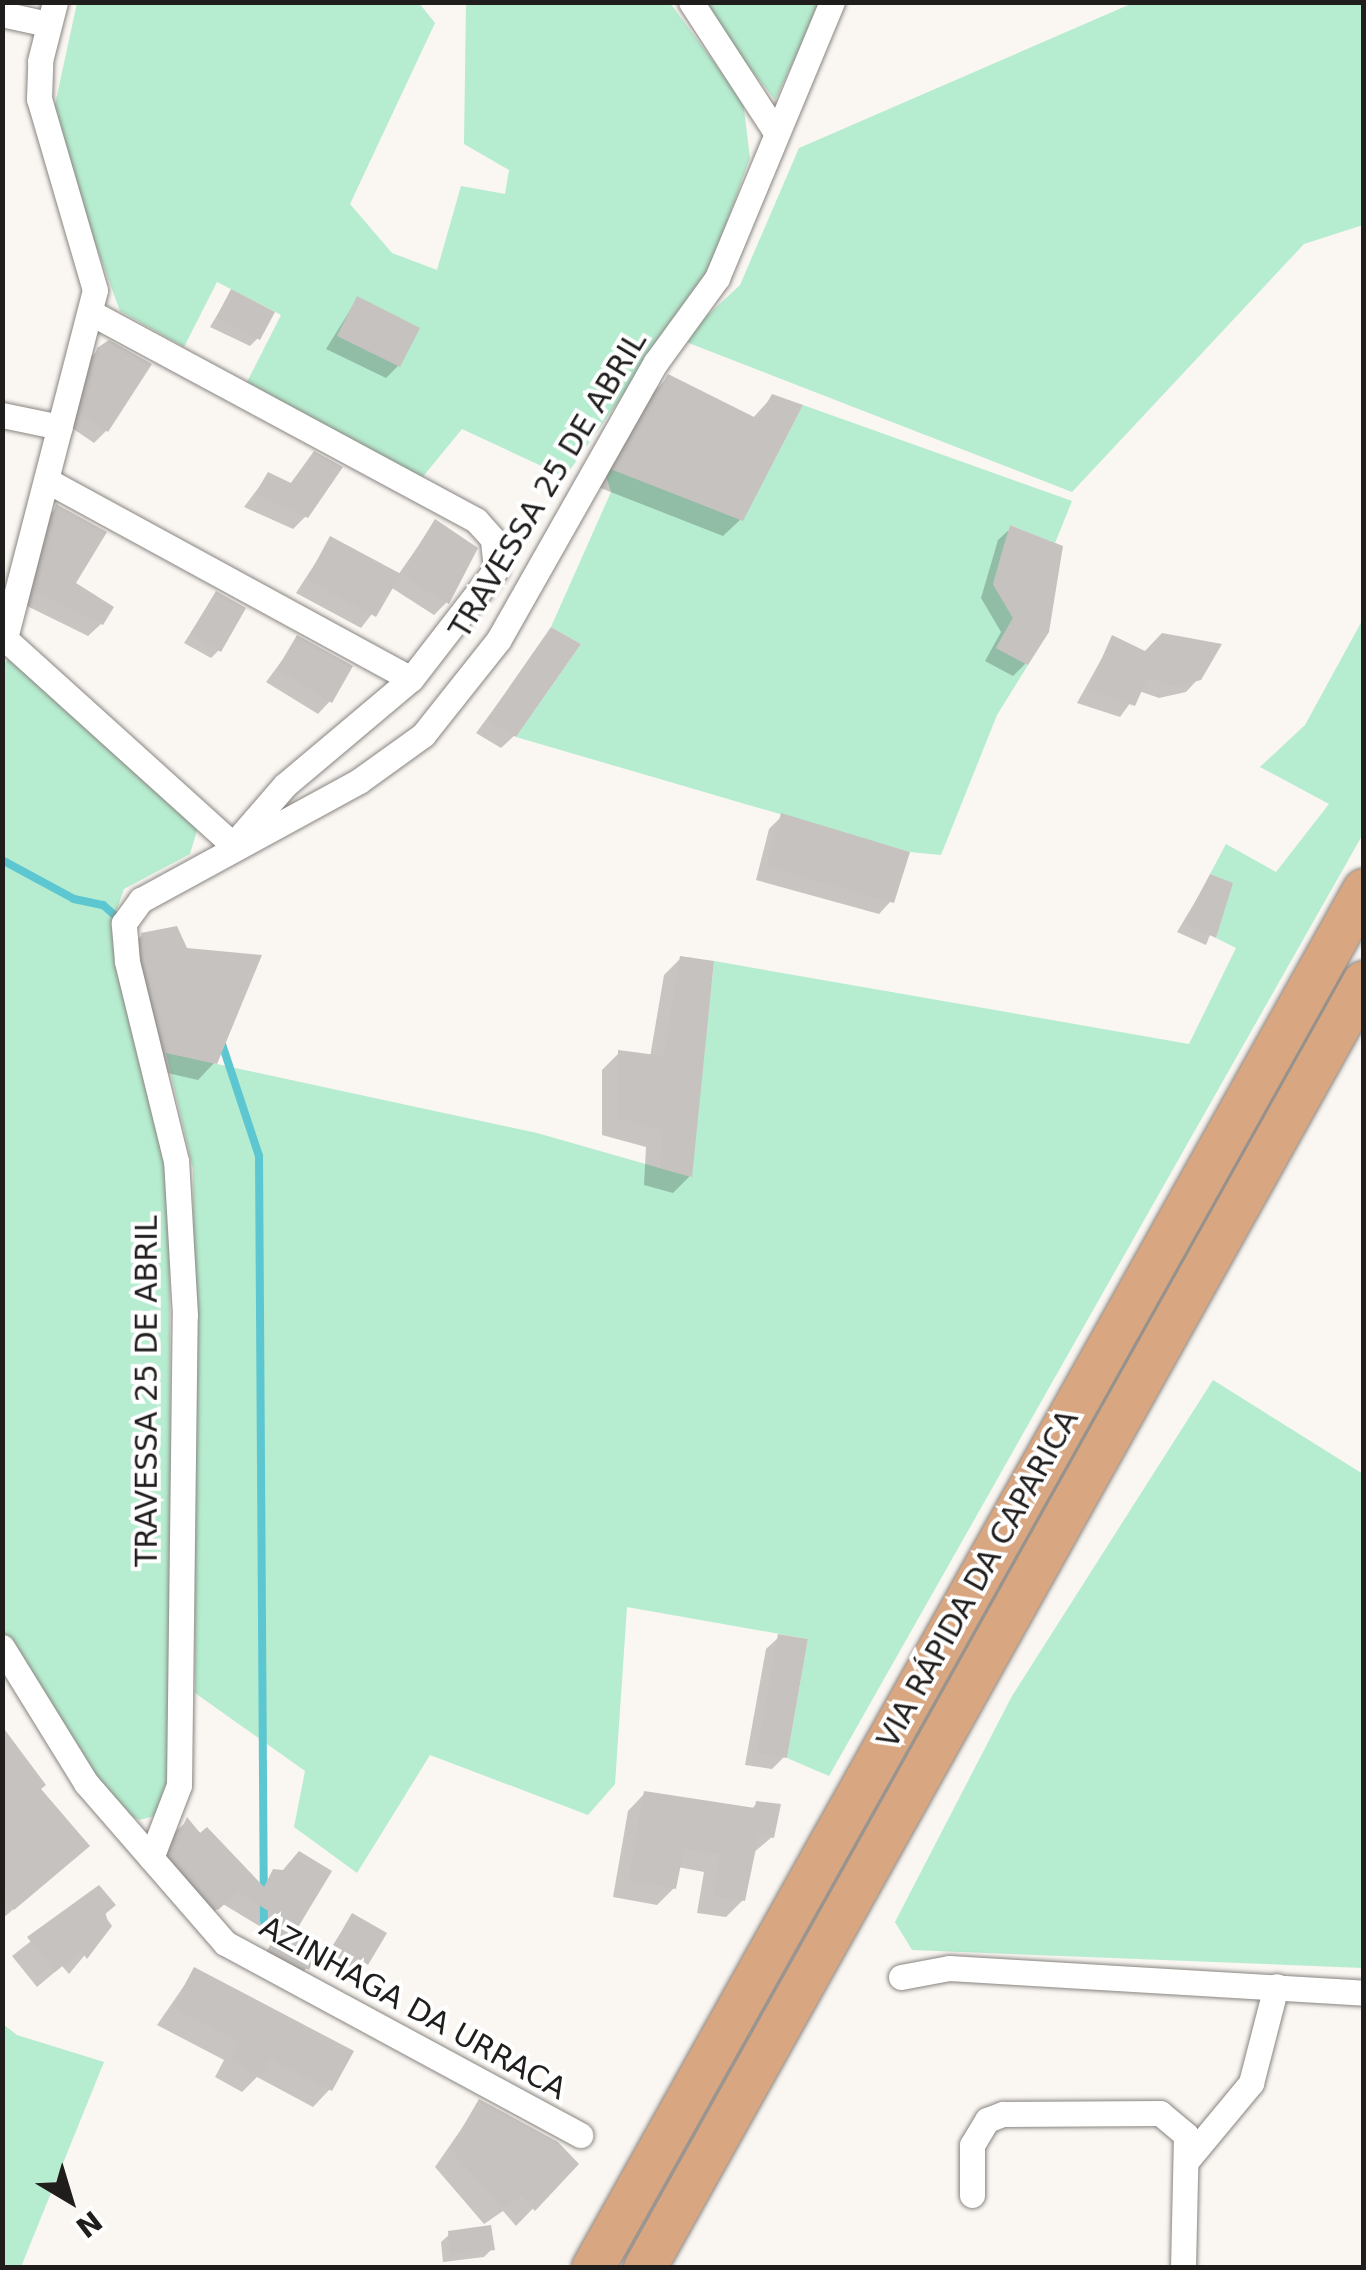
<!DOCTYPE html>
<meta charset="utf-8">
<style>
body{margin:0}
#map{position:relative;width:1366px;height:2270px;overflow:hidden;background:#faf6f2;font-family:"DejaVu Sans",sans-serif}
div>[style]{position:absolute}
.green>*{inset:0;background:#b6eccf}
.shadow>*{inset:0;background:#0003}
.stream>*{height:8px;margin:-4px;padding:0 4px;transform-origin:4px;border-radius:4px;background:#5dc7d1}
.building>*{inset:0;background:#c6c2bf}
.roads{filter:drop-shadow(0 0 2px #888581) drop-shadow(0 0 2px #888581)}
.minor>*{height:25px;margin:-12.5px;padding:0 12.5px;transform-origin:12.5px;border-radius:12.5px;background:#fff}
.trunk>*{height:42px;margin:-21px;padding:0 21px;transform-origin:21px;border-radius:21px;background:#d8a680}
span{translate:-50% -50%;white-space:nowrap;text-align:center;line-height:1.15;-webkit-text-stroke:8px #fff;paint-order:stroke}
.street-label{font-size:30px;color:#201e1d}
.frame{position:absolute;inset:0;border:5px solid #201e1d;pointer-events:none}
.north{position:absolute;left:20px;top:2150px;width:100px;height:100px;-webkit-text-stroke:8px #fff;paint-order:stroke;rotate:142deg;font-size:28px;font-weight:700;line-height:40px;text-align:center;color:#201e1d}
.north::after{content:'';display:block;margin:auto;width:35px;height:45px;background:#201e1d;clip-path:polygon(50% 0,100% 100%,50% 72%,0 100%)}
</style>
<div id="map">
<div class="green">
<div style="clip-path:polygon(77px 3px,419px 3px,435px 23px,350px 204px,392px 253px,437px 270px,461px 186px,505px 194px,509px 170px,464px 144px,466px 3px,670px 3px,743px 101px,750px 158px,708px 274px,565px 477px,462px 429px,421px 479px,247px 382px,281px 315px,217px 282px,184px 347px,120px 311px,51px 123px)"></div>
<div style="clip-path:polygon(699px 3px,821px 3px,775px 100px)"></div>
<div style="clip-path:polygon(1133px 3px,1363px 3px,1363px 225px,1304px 244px,1072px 492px,681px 340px,740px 285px,799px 148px)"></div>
<div style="clip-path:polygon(803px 405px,1072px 501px,1055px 543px,1010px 525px,993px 584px,1013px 618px,996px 648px,1028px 665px,997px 715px,941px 855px,910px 852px,516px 737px,581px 644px,551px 627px,611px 492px,603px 466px,743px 520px)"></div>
<div style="clip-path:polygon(1363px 619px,1363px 834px,829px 1776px,787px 1758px,808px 1639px,627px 1607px,615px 1784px,588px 1815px,430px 1755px,357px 1873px,294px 1827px,305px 1771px,195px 1693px,193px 1169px,166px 1053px,537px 1133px,691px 1177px,714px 961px,1189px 1044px,1236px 948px,1216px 938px,1232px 883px,1210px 874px,1226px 844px,1276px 872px,1329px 804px,1260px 767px,1305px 725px)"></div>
<div style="clip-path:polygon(8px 659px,162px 782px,198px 827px,190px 854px,124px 889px,111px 926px,169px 1182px,173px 1773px,155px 1816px,139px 1820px,116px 1808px,3px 1631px,2px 666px)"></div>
<div style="clip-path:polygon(1213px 1380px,1363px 1474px,1363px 1968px,912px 1950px,895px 1922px,1012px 1696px)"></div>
<div style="clip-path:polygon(3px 2024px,17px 2035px,104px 2062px,21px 2267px,3px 2267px)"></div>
</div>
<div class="shadow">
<div style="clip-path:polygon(231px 292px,258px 338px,250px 346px,210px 327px)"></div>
<div style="clip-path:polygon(357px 299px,398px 366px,386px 378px,326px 349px)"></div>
<div style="clip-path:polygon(98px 350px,106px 431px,94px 443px,69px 426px,85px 363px)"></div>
<div style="clip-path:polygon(668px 377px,752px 419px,772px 397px,741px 519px,723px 536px,598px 487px,651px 395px)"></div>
<div style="clip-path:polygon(315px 454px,306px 516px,293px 529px,244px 507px,268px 475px,289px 485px)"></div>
<div style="clip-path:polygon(57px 507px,72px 584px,101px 624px,88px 636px,23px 604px,44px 520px)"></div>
<div style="clip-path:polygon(435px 522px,447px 602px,434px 615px,392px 588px,361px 628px,296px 593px,331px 539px,398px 575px)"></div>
<div style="clip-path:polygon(1011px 528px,1026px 663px,1013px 676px,985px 661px,1001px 632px,981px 598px,998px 540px)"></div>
<div style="clip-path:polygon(216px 594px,219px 650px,211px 658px,184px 643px)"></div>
<div style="clip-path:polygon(552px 631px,514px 736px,501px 748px,476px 733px)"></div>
<div style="clip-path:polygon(1113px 638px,1199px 678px,1186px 692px,1159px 698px,1139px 691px,1120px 717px,1077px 703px)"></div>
<div style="clip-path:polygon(298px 639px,330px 701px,318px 714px,266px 682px)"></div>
<div style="clip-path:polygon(782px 816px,891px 901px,879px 914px,756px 880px,769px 829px)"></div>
<div style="clip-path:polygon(1210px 877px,1230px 885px,1206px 945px,1177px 932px)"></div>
<div style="clip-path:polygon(142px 935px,215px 1062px,198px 1080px,150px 1069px,125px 953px)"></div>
<div style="clip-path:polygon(681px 958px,690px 1176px,673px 1193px,644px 1185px,646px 1147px,602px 1135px,602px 1070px,619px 1053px,650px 1057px,664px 975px)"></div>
<div style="clip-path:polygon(779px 1637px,785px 1756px,772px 1769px,745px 1765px,766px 1649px)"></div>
<div style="clip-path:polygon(2px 1727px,43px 1785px,38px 1790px,69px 1862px,2px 1919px)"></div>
<div style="clip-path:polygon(645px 1793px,751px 1810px,757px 1803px,772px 1837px,753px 1853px,743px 1900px,726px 1917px,697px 1913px,704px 1872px,678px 1867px,674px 1888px,657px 1905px,613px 1897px,628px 1811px)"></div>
<div style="clip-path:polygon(187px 1821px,260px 1886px,282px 1873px,295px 1927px,288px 1934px,307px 1968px,299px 1976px,263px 1957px,276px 1936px,223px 1904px,204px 1921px,158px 1868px,170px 1837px)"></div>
<div style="clip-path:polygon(99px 1888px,109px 1926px,69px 1974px,62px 1966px,37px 1987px,12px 1956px)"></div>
<div style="clip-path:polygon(352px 1916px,384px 1934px,358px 1972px,327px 1954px)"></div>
<div style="clip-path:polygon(195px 1970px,330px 2089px,313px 2107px,257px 2077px,242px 2092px,215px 2077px,224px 2060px,157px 2025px)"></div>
<div style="clip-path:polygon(480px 2102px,576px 2164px,516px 2226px,503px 2211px,484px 2224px,435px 2167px)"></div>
<div style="clip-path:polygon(450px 2234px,492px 2249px,484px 2257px,443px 2262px,441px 2242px)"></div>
</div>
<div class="stream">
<div style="left:2px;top:860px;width:82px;rotate:28.4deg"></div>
<div style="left:74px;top:899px;width:30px;rotate:12deg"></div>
<div style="left:103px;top:905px;width:21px;rotate:41deg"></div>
<div style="left:221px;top:1041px;width:121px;rotate:71.7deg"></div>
<div style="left:259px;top:1156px;width:765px;rotate:89.63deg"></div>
</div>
<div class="building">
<div style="clip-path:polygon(231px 289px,275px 312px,260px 340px,216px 318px)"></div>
<div style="clip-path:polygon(357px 296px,420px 328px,400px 367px,337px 336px)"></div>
<div style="clip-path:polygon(109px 340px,152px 364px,108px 432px,80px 413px,97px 348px)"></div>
<div style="clip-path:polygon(668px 374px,758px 419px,772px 394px,803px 405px,743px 521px,613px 470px)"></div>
<div style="clip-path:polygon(314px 451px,343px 467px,308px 518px,255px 494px,268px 472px,291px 483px)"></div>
<div style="clip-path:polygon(56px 504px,107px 532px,76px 583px,114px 607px,103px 625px,34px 591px)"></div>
<div style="clip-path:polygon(435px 519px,478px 548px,449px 604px,401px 574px)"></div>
<div style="clip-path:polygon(1010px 525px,1063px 546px,1049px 632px,1028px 665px,996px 648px,1013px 618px,993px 584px)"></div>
<div style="clip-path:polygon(330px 536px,401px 574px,376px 617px,307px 579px)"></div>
<div style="clip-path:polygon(216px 591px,246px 608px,221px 652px,190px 634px)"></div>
<div style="clip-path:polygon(551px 627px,581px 644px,516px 737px,487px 719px)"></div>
<div style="clip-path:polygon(1162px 633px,1222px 644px,1201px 680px,1173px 687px,1148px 677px,1135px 706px,1088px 690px,1112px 635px,1145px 651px)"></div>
<div style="clip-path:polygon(297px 635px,353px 666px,332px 703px,277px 669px)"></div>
<div style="clip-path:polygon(781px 813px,910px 852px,894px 903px,767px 867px)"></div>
<div style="clip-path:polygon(1210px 874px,1233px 883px,1216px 938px,1184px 923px)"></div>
<div style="clip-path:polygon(177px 926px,187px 948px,262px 955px,217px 1064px,166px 1052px,141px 933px)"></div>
<div style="clip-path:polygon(680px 956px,714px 961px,692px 1177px,660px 1168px,662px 1130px,618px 1118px,618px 1050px,664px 1056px)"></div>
<div style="clip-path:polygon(778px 1634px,808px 1639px,787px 1758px,757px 1753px)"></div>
<div style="clip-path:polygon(2px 1726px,46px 1785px,41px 1789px,90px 1846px,14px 1910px,2px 1888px)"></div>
<div style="clip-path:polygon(644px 1791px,755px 1808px,756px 1801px,781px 1804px,774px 1838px,759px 1834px,745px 1901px,713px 1896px,720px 1855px,684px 1849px,676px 1889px,629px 1880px)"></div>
<div style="clip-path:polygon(187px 1817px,200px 1833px,207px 1827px,264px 1887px,273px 1869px,283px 1870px,299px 1851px,332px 1871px,297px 1929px,238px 1892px,218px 1910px,170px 1855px)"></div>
<div style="clip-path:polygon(99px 1885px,116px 1905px,104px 1915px,112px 1926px,87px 1959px,81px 1951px,55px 1972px,27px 1937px)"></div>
<div style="clip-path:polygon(352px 1913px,387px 1933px,368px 1965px,333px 1946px)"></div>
<div style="clip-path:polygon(281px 1927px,320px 1950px,309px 1970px,269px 1948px)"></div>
<div style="clip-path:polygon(194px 1967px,354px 2051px,332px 2091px,271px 2058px,261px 2076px,230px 2059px,239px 2042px,173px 2007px)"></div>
<div style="clip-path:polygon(479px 2099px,558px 2142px,579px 2164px,535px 2211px,521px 2196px,503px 2208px,450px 2149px)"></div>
<div style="clip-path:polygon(491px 2225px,495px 2250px,450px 2255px,448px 2231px)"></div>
</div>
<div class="roads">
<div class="minor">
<div style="left:691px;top:2px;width:154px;rotate:56.9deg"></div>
<div style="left:2px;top:14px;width:47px;rotate:12.3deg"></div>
<div style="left:2px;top:415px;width:59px;rotate:11.7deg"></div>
<div style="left:48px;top:481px;width:413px;rotate:28.6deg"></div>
<div style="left:2px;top:636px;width:312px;rotate:42.1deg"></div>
<div style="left:233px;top:845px;width:79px;rotate:-49.1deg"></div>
<div style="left:285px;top:785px;width:165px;rotate:-40.1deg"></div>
<div style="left:411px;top:679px;width:139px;rotate:-52.3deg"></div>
<div style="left:496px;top:569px;width:30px;rotate:-96deg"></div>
<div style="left:493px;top:539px;width:25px;rotate:-132deg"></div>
<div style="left:476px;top:520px;width:436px;rotate:-151.7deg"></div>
<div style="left:5px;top:638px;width:359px;rotate:-75.5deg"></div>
<div style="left:95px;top:290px;width:199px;rotate:-106.3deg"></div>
<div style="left:39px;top:99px;width:38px;rotate:-88deg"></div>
<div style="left:40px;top:61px;width:61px;rotate:-75.7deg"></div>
<div style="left:2px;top:1647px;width:160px;rotate:58.3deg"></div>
<div style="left:86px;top:1783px;width:212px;rotate:49deg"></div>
<div style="left:225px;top:1943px;width:404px;rotate:28.4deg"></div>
<div style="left:151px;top:1858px;width:78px;rotate:-69deg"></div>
<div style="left:179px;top:1785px;width:470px;rotate:-89.3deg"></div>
<div style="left:185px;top:1315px;width:154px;rotate:-93.3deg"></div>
<div style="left:176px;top:1161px;width:206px;rotate:-103.8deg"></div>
<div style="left:127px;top:961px;width:38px;rotate:-95deg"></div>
<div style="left:124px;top:923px;width:29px;rotate:-54deg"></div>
<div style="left:141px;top:900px;width:248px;rotate:-28.6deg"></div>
<div style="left:359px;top:781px;width:79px;rotate:-35.7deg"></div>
<div style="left:423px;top:735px;width:122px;rotate:-51.6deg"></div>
<div style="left:499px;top:639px;width:318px;rotate:-60.5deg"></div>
<div style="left:656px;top:362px;width:104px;rotate:-54deg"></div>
<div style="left:717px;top:278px;width:299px;rotate:-67.4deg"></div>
<div style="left:901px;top:1977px;width:49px;rotate:-10.6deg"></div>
<div style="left:949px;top:1968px;width:416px;rotate:3.4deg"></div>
<div style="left:1188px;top:2159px;width:99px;rotate:-50.3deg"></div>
<div style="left:1251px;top:2083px;width:100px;rotate:-75.5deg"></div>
<div style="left:972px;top:2195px;width:50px;rotate:-90deg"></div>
<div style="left:972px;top:2145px;width:29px;rotate:-59deg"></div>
<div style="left:987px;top:2120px;width:17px;rotate:-21deg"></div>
<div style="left:1003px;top:2114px;width:157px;rotate:-0.4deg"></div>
<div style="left:1160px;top:2113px;width:34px;rotate:40deg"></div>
<div style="left:1186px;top:2135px;width:133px;rotate:91.3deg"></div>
</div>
<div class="trunk">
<div style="left:593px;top:2268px;width:1579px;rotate:-60.77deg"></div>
<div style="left:645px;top:2268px;width:1473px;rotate:-60.79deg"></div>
</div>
</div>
<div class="street-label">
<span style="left:548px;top:485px;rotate:-59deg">TRAVESSA 25 DE ABRIL</span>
<span style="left:147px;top:1391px;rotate:-90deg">TRAVESSA 25 DE ABRIL</span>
<span style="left:978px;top:1579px;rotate:-61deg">VIA RÁPIDA DA CAPARICA</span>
<span style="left:413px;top:2008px;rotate:29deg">AZINHAGA DA URRACA</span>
</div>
<div class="frame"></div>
<div class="north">N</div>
</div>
